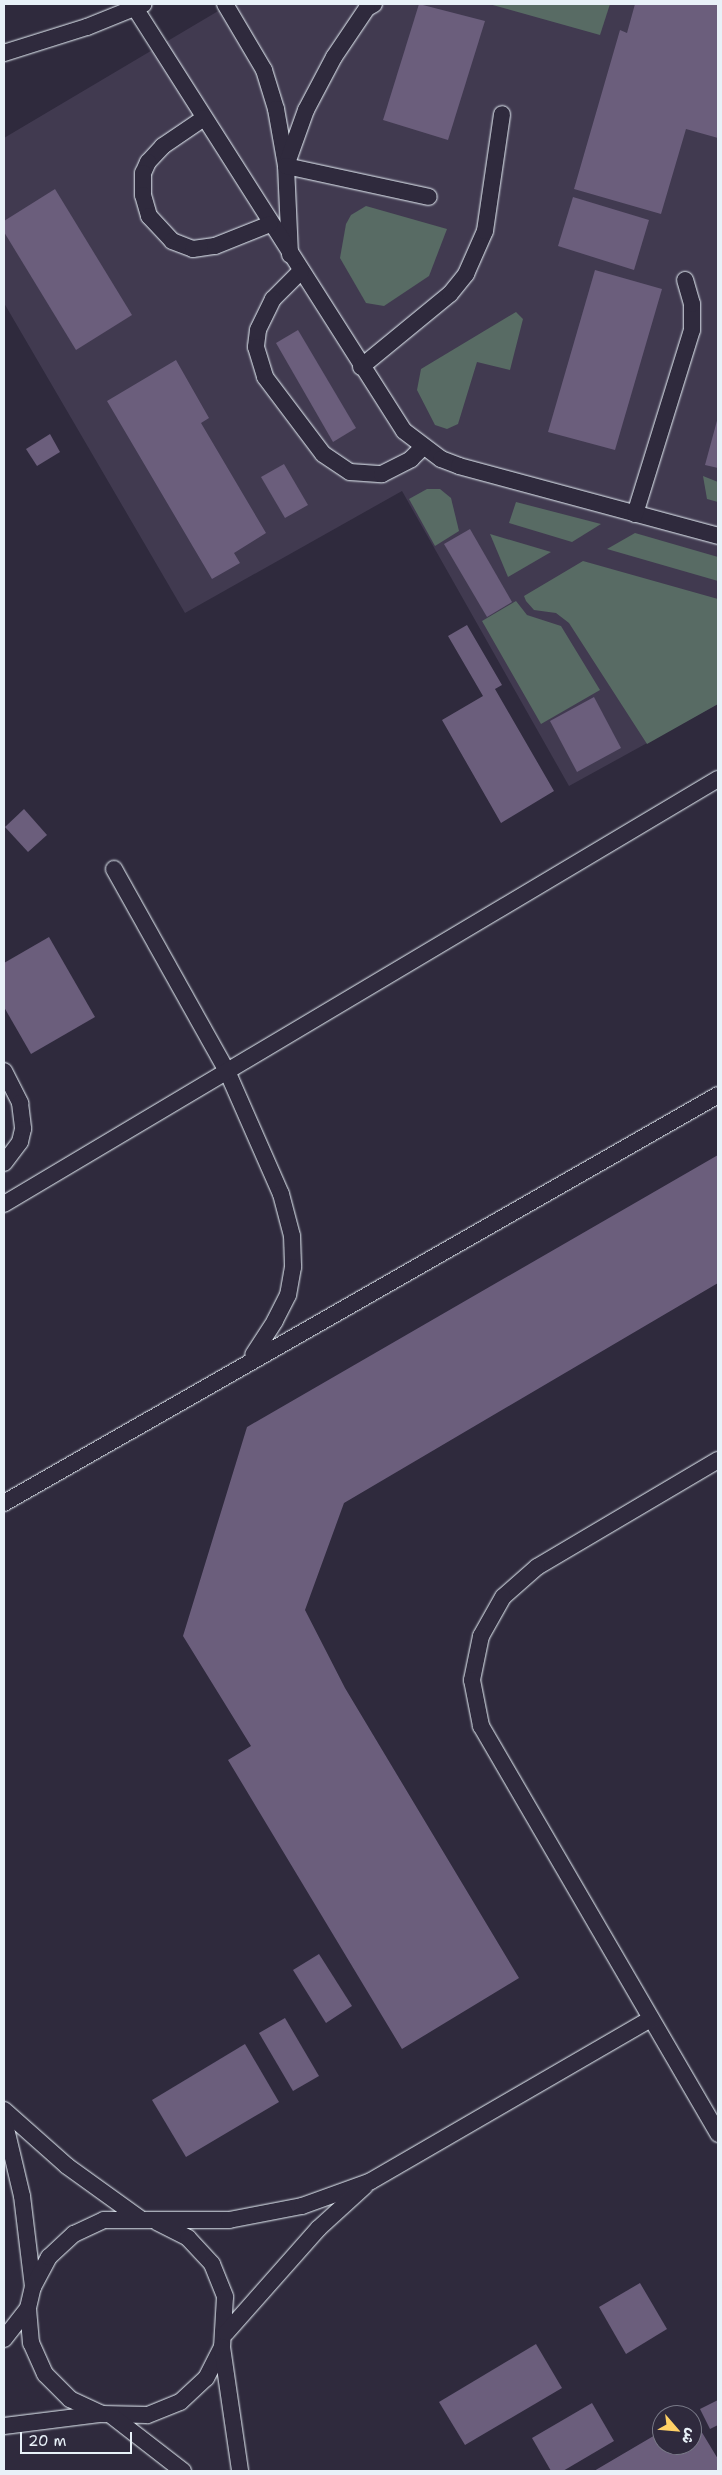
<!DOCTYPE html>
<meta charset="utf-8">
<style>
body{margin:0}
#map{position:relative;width:722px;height:2475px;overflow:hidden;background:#2f2a3d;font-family:"Shantell Sans","Playpen Sans Arabic",sans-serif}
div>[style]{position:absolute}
.built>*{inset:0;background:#413a50}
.green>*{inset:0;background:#586b64}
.building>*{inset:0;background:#6b5e7c}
.roads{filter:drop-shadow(0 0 1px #e8f1f8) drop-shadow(0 0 1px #e8f1f8)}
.lane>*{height:16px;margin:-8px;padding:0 8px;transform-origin:8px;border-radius:8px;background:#2f2a3d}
span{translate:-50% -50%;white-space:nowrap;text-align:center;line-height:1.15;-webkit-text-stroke:4px #2f2a3d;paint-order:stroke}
.frame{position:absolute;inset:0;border:5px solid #e8f1f8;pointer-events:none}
.north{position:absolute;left:652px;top:2405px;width:50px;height:50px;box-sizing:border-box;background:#2f2a3d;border:1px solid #797a88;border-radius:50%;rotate:117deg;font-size:14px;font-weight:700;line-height:20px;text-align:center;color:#e8f1f8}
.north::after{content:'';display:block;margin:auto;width:18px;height:22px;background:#ffd166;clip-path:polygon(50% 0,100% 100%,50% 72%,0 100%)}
.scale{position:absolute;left:20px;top:2432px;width:112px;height:22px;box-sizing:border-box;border:2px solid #e8f1f8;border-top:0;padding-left:6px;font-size:15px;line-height:18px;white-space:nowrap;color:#e8f1f8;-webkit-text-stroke:4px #2f2a3d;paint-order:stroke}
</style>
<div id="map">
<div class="built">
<div style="clip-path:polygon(230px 4px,718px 4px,718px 704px,569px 786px,402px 491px,185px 613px,4px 303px,4px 138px)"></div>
</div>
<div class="green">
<div style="clip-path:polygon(489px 4px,610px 4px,600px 35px)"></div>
<div style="clip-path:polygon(366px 206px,447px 229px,429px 276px,384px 306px,366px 303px,340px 258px,346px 224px,351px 215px)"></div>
<div style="clip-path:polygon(516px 312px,523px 319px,510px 370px,477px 362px,458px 424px,447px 429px,435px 425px,417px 390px,421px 369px)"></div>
<div style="clip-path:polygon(703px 476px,718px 482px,718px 502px,707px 499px)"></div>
<div style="clip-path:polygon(427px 489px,440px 489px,451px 498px,459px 531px,435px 546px,409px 499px)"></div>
<div style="clip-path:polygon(516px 502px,601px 524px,572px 542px,509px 523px)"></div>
<div style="clip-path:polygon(635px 533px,718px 557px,718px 581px,607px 549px)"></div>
<div style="clip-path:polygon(490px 534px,551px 552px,508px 577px)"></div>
<div style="clip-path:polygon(583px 561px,718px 599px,718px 704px,647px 744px,569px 623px,556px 613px,534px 610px,526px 601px,524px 596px)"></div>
<div style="clip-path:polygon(516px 601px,527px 615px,561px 626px,600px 690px,541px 724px,482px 621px)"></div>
</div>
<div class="building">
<div style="clip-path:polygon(419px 4px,485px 21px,448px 140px,383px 120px)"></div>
<div style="clip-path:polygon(635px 4px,718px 4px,718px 138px,686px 129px,661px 214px,574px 189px,620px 30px,627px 33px)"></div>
<div style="clip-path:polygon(55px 189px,132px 315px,76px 350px,4px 232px,4px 221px)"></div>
<div style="clip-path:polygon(573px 197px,649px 220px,634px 270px,558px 246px)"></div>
<div style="clip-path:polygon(595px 270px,662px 289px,615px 450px,548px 432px)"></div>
<div style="clip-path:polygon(298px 330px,356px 428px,333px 442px,276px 343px)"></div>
<div style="clip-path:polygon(176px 360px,209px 418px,201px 423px,266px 533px,234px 553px,240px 563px,212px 579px,107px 401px)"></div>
<div style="clip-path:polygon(718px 417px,718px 468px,705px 465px)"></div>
<div style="clip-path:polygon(50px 434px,60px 452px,37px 466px,26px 449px)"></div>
<div style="clip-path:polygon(284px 464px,308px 505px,285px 518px,261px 477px)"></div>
<div style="clip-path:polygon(470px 529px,512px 602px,487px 617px,444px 544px)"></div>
<div style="clip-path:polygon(467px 625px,502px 685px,495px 689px,554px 791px,501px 823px,442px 720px,483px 696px,448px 636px)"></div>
<div style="clip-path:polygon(594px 697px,621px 748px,577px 772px,550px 721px)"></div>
<div style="clip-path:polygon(24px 809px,47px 835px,28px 852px,5px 827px)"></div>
<div style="clip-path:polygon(49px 937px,95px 1017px,31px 1054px,4px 1007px,4px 963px)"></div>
<div style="clip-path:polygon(718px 1155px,718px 1283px,344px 1503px,305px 1610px,345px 1688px,519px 1978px,402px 2049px,228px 1760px,251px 1746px,183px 1636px,247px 1427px)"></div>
<div style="clip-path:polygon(319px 1954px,352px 2006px,326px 2023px,293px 1970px)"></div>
<div style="clip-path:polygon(285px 2018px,319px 2076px,293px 2091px,259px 2033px)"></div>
<div style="clip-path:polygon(245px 2044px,279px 2102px,186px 2157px,152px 2100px)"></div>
<div style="clip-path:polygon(640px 2283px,667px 2329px,626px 2354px,599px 2307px)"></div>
<div style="clip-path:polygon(536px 2344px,562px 2388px,465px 2445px,439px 2402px)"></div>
<div style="clip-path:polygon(718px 2400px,718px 2425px,710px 2429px,700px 2409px)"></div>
<div style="clip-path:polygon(592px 2403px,614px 2441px,563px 2471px,551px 2471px,532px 2438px)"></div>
<div style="clip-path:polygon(692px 2416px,718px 2459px,718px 2471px,594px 2471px,662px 2431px,662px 2445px,692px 2445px)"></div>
</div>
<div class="roads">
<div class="lane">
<div style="left:225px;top:4px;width:77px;rotate:59.4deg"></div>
<div style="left:264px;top:70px;width:41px;rotate:72.9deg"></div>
<div style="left:276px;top:109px;width:58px;rotate:80deg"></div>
<div style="left:286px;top:166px;width:89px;rotate:87.4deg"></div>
<div style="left:374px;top:4px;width:8px;rotate:150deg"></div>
<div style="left:367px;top:8px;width:59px;rotate:124deg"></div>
<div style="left:334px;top:57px;width:60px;rotate:117.8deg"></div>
<div style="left:306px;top:110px;width:59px;rotate:109.7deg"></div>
<div style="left:286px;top:166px;width:146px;rotate:12.2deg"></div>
<div style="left:135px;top:8px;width:501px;rotate:57.55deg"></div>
<div style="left:404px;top:431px;width:46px;rotate:37.1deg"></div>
<div style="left:441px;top:459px;width:19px;rotate:21deg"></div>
<div style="left:459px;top:466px;width:268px;rotate:15.1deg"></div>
<div style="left:4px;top:53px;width:87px;rotate:-17.4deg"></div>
<div style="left:87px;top:27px;width:61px;rotate:-22deg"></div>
<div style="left:204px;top:118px;width:50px;rotate:145.7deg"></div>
<div style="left:163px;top:146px;width:22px;rotate:133deg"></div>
<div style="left:148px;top:162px;width:12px;rotate:114deg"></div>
<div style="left:143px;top:173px;width:22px;rotate:90deg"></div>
<div style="left:143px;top:195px;width:22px;rotate:74deg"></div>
<div style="left:149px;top:216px;width:34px;rotate:47deg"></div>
<div style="left:172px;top:241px;width:22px;rotate:21deg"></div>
<div style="left:193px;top:249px;width:22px;rotate:-8deg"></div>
<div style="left:215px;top:246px;width:59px;rotate:-21.8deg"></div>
<div style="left:301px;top:271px;width:40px;rotate:135deg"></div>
<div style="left:273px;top:299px;width:34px;rotate:116deg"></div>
<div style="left:258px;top:330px;width:17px;rotate:97deg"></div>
<div style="left:256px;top:347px;width:31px;rotate:73deg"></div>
<div style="left:265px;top:377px;width:96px;rotate:53deg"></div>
<div style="left:323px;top:454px;width:32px;rotate:34deg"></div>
<div style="left:350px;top:472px;width:32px;rotate:4deg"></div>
<div style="left:382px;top:474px;width:33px;rotate:-27deg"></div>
<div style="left:411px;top:459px;width:17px;rotate:-45deg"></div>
<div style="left:361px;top:367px;width:115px;rotate:-39.4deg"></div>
<div style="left:450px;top:294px;width:26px;rotate:-51deg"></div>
<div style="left:466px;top:274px;width:47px;rotate:-66.2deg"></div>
<div style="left:485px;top:231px;width:118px;rotate:-81.7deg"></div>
<div style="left:635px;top:514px;width:193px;rotate:-72.8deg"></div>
<div style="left:692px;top:330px;width:26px;rotate:-90deg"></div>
<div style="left:692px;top:304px;width:25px;rotate:-106deg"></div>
<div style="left:114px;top:869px;width:231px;rotate:60.8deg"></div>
<div style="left:227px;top:1071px;width:134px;rotate:66.3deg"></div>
<div style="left:281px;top:1194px;width:43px;rotate:75.3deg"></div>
<div style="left:292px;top:1236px;width:31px;rotate:88deg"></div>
<div style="left:293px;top:1267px;width:28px;rotate:100deg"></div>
<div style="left:288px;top:1295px;width:29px;rotate:117deg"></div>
<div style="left:275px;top:1321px;width:40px;rotate:122.9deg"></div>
<div style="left:4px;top:1071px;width:36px;rotate:63deg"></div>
<div style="left:20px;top:1103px;width:26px;rotate:83deg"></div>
<div style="left:23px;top:1129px;width:13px;rotate:103deg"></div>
<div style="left:20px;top:1142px;width:26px;rotate:127deg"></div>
<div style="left:4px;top:1204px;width:831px;rotate:-30.76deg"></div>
<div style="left:718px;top:1460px;width:210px;rotate:149.4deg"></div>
<div style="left:537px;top:1567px;width:45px;rotate:138.6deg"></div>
<div style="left:503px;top:1597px;width:45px;rotate:119.4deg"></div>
<div style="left:481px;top:1636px;width:45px;rotate:101.6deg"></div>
<div style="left:472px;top:1680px;width:47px;rotate:78.9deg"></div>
<div style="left:481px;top:1726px;width:472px;rotate:59.8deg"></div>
<div style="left:4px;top:1503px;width:822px;rotate:-29.74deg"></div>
<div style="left:4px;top:2110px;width:84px;rotate:41.6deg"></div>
<div style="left:67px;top:2166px;width:89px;rotate:35.8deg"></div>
<div style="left:4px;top:2120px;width:78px;rotate:76.7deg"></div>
<div style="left:22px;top:2196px;width:92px;rotate:83.1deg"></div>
<div style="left:157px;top:2222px;width:35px;rotate:27deg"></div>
<div style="left:188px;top:2238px;width:35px;rotate:47deg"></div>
<div style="left:212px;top:2264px;width:35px;rotate:68deg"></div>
<div style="left:225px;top:2297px;width:50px;rotate:93.4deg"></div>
<div style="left:222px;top:2347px;width:35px;rotate:117deg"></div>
<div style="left:206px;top:2378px;width:35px;rotate:137deg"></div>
<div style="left:180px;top:2402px;width:35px;rotate:158deg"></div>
<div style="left:147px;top:2415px;width:45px;rotate:-178.7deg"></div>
<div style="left:102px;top:2414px;width:35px;rotate:-155deg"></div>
<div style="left:70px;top:2399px;width:35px;rotate:-135deg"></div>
<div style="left:45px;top:2374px;width:34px;rotate:-114deg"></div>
<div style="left:31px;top:2343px;width:35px;rotate:-95deg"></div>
<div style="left:28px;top:2308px;width:22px;rotate:-77deg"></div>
<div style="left:33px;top:2287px;width:34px;rotate:-62deg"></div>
<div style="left:49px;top:2257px;width:34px;rotate:-43deg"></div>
<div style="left:74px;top:2234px;width:33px;rotate:-25deg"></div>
<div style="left:104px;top:2220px;width:125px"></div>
<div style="left:229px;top:2220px;width:74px;rotate:-10.9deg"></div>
<div style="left:302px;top:2206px;width:73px;rotate:-19.9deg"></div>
<div style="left:371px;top:2181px;width:323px;rotate:-30.1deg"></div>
<div style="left:226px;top:2333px;width:140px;rotate:-48.5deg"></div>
<div style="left:319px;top:2228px;width:62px;rotate:-42.4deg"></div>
<div style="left:4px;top:2339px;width:39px;rotate:-52deg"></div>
<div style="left:222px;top:2347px;width:125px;rotate:81.7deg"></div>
<div style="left:112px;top:2416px;width:90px;rotate:37.8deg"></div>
<div style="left:4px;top:2426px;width:98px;rotate:-7.1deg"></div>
</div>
</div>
<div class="frame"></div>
<div class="north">ش</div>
<div class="scale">20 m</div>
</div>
